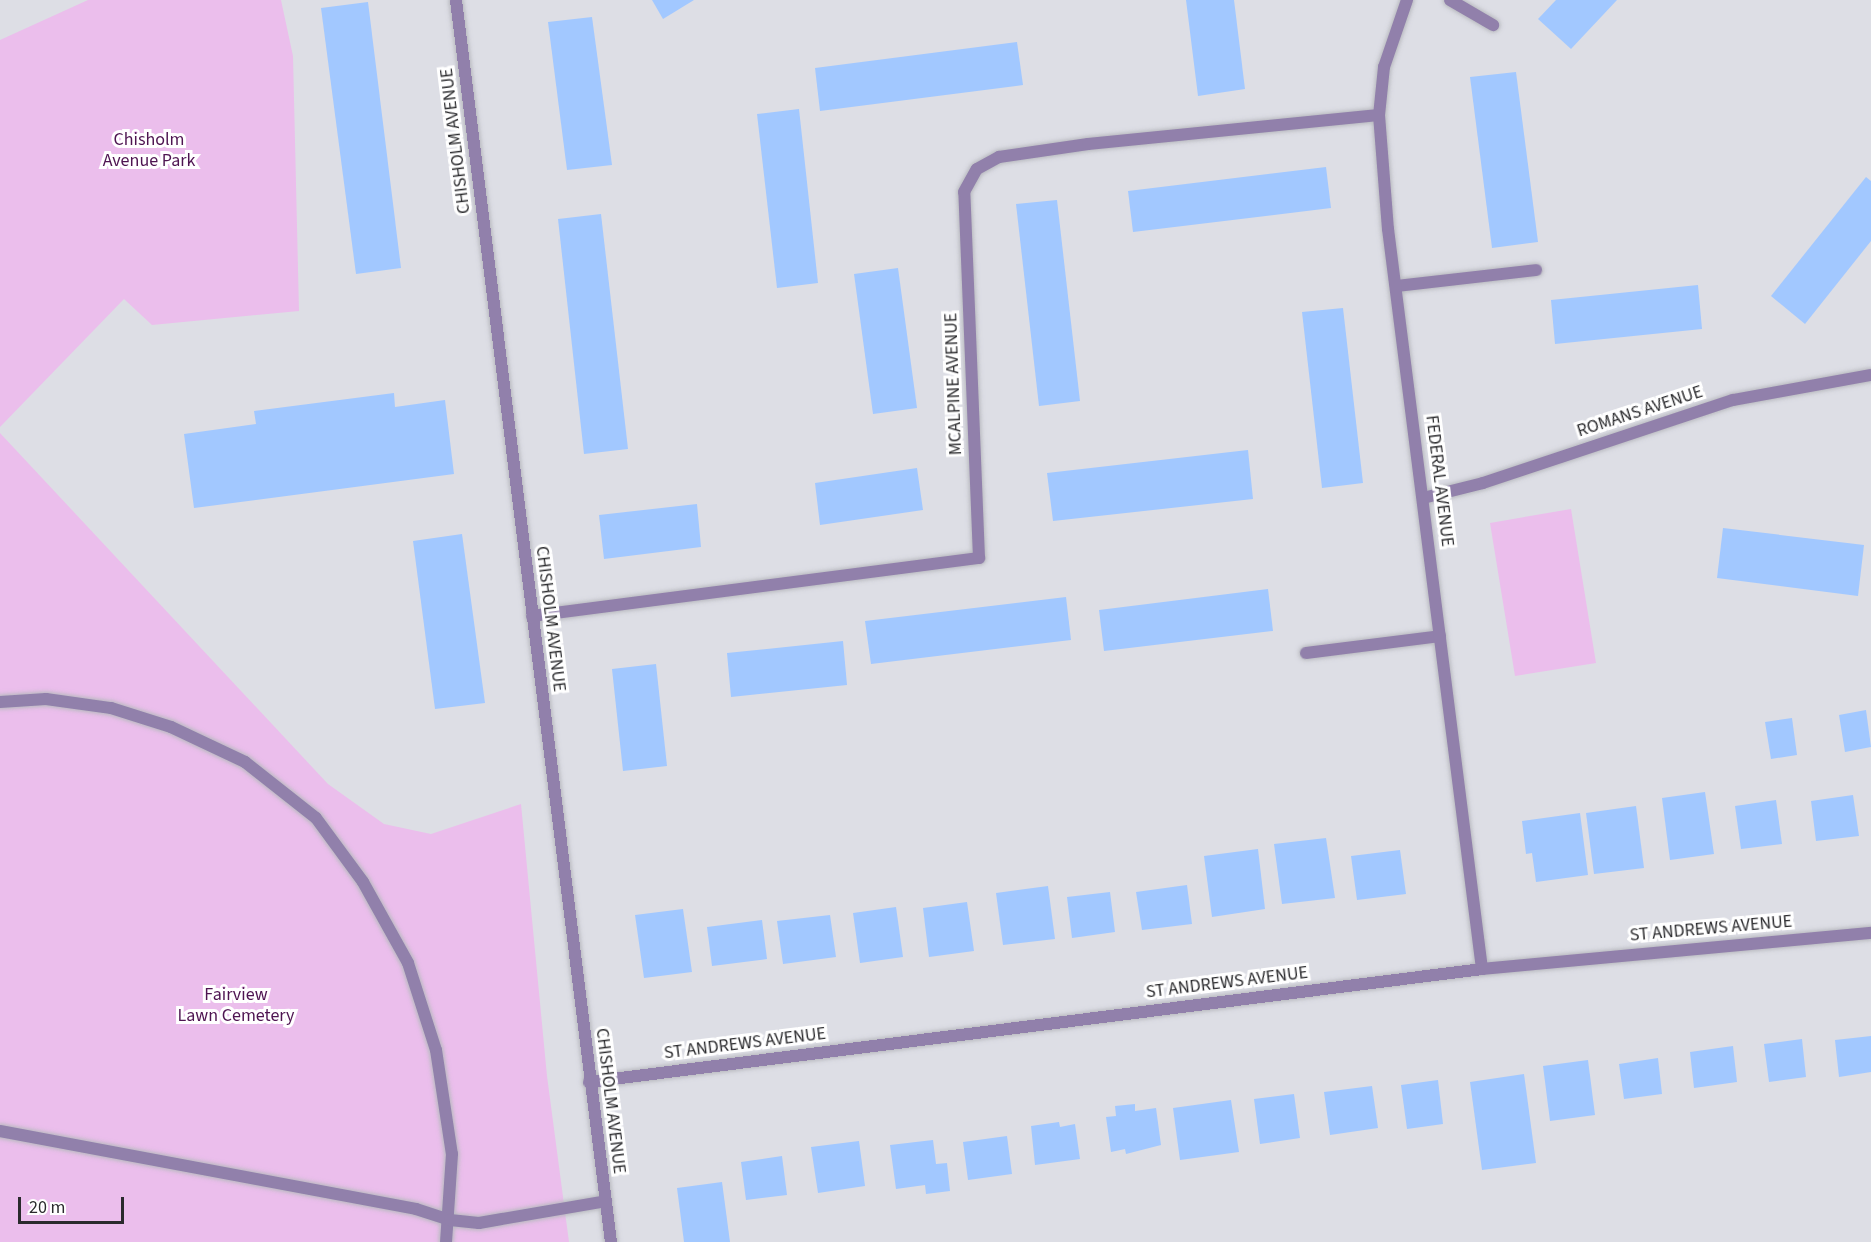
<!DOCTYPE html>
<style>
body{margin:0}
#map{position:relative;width:1871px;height:1242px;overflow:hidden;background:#dddee5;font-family:"Source Sans 3",sans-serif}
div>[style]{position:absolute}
.green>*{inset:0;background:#ebbeec}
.building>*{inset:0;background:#a2c8ff}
.roads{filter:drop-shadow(0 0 2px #b9bac0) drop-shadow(0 0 2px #b9bac0)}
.service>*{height:12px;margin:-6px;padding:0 6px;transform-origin:6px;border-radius:6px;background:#9180ab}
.minor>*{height:12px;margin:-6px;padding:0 6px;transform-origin:6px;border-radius:6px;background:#9180ab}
span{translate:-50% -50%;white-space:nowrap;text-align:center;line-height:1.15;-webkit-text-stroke:6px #fff;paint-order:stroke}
.park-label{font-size:18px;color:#4e1451}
.street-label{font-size:18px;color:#2a2a2d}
.scale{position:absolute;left:18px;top:1197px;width:106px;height:27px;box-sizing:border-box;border:3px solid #2a2a2d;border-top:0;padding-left:8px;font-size:18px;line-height:21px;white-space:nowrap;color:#2a2a2d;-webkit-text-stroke:4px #fff;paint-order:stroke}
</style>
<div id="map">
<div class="green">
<div style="clip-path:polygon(88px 0,281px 0,293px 56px,299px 311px,152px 325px,124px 299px,0 427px,0 40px)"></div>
<div style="clip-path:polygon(0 433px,328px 784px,384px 824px,431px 834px,521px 804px,547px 1076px,569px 1242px,0 1242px)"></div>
<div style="clip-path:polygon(1571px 509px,1596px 663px,1515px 676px,1490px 523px)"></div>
</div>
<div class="building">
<div style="clip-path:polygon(652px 0,694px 0,663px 19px)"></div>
<div style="clip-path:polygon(1186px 0,1234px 0,1245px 89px,1198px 96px)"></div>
<div style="clip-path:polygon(1556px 0,1617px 0,1571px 49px,1538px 19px)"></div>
<div style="clip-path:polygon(368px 2px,401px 268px,356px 274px,321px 8px)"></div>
<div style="clip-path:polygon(592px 17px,612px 165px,567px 170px,548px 22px)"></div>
<div style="clip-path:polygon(1017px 42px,1023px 85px,820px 111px,815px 68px)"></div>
<div style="clip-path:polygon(1516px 72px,1538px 242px,1492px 248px,1470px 77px)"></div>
<div style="clip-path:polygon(799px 109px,818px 283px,777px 288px,757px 114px)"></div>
<div style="clip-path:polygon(1326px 167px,1331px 208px,1133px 232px,1128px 191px)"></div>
<div style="clip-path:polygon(1866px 177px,1871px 181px,1871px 241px,1805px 324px,1771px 296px)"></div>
<div style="clip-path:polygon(1057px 200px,1080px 401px,1039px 406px,1016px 204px)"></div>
<div style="clip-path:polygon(601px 214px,628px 449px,584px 454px,558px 219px)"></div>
<div style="clip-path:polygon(898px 268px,917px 408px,873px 414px,854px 274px)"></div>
<div style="clip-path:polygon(1698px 285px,1702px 329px,1555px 344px,1551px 300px)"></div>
<div style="clip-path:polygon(1343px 308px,1363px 483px,1322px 488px,1302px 312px)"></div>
<div style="clip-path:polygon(394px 393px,395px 407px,445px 400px,454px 474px,194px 508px,184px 434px,256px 424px,254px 411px)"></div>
<div style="clip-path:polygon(1248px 450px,1253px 499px,1053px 521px,1047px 473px)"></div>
<div style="clip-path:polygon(917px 468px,923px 510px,820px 525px,815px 483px)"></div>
<div style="clip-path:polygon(697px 504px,701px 547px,604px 559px,599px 515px)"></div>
<div style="clip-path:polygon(1723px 528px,1864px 545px,1858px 596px,1717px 578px)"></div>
<div style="clip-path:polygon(462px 534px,485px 703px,435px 709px,413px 541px)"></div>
<div style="clip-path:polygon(1268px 589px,1273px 631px,1104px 651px,1099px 610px)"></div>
<div style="clip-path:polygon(1066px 597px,1071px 640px,871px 664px,865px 621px)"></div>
<div style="clip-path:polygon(843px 641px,847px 685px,731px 697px,727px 653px)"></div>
<div style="clip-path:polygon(656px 664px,667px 766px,623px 771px,612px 669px)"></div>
<div style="clip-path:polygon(1866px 710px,1871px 747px,1845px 752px,1839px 715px)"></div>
<div style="clip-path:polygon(1792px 718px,1797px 755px,1771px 759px,1765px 722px)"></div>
<div style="clip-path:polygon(1705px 792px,1714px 854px,1670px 860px,1662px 798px)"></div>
<div style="clip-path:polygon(1853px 795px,1859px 836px,1816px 841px,1811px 801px)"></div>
<div style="clip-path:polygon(1776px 800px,1782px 844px,1741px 849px,1735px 806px)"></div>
<div style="clip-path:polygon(1636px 806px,1644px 868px,1594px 874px,1586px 813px)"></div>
<div style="clip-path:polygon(1580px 813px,1588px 875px,1536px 882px,1532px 853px,1526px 854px,1522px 821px)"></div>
<div style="clip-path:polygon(1326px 838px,1335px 898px,1282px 904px,1274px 844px)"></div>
<div style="clip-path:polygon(1258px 849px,1265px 909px,1212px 917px,1204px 856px)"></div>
<div style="clip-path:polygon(1400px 850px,1406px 894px,1357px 900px,1351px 856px)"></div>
<div style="clip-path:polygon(1187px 885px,1192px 924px,1142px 930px,1136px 892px)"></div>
<div style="clip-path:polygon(1048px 886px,1055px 939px,1003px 945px,996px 893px)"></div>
<div style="clip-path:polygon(1110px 892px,1115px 932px,1072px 938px,1067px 897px)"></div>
<div style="clip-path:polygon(967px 902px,974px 951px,929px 957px,923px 908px)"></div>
<div style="clip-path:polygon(896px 907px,903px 957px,860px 963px,853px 913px)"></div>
<div style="clip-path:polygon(683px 909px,692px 972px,644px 978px,635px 915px)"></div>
<div style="clip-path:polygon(830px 915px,836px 957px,783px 964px,777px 921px)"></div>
<div style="clip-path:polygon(762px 920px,767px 959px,712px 966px,707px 927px)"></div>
<div style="clip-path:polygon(1871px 1036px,1871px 1072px,1839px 1077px,1835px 1040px)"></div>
<div style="clip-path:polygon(1802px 1039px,1806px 1077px,1769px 1082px,1764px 1044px)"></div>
<div style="clip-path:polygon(1733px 1046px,1737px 1082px,1694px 1088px,1690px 1052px)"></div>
<div style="clip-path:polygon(1658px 1058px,1662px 1094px,1624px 1099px,1619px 1064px)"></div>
<div style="clip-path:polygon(1588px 1060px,1595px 1115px,1550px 1121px,1543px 1066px)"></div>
<div style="clip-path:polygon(1524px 1074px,1536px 1163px,1482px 1170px,1470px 1082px)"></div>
<div style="clip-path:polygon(1438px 1080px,1443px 1124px,1407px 1129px,1401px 1085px)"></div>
<div style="clip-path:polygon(1372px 1086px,1378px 1128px,1330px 1135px,1324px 1092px)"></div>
<div style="clip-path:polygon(1294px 1094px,1300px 1138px,1260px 1144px,1254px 1099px)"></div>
<div style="clip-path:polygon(1231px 1100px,1239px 1152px,1180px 1160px,1173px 1108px)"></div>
<div style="clip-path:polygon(1135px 1104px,1135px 1111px,1156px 1108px,1161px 1145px,1126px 1154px,1125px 1149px,1111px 1152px,1106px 1117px,1116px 1116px,1115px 1106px)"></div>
<div style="clip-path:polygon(1059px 1122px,1060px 1127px,1075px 1124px,1080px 1159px,1035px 1165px,1031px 1126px)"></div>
<div style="clip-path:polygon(1007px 1136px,1012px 1174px,968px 1180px,963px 1142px)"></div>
<div style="clip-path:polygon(933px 1140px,936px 1164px,947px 1163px,950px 1191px,926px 1194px,925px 1185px,896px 1189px,890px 1145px)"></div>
<div style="clip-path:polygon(859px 1141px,865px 1186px,818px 1193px,811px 1147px)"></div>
<div style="clip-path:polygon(782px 1156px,787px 1195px,746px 1200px,741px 1162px)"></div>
<div style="clip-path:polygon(722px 1182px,730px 1242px,684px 1242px,677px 1188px)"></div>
</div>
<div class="roads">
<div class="service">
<div style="left:1450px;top:0;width:50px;rotate:30.2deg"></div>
<div style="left:1396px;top:286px;width:141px;rotate:-6.5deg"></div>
<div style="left:1306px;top:653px;width:135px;rotate:-7.2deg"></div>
<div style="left:0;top:702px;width:46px;rotate:-3.7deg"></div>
<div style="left:46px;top:699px;width:66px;rotate:7.9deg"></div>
<div style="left:111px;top:708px;width:63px;rotate:17.6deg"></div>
<div style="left:171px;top:727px;width:82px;rotate:25.3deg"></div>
<div style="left:245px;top:762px;width:90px;rotate:38.3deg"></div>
<div style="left:316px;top:818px;width:79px;rotate:53.7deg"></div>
<div style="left:363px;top:882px;width:93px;rotate:60.9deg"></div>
<div style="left:408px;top:963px;width:91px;rotate:72.2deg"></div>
<div style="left:436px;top:1050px;width:105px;rotate:81.3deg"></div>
<div style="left:452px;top:1154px;width:88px;rotate:93.9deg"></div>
<div style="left:0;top:1131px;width:423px;rotate:10.6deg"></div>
<div style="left:416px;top:1209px;width:36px;rotate:18deg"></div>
<div style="left:450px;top:1220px;width:29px;rotate:6deg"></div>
<div style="left:479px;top:1223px;width:129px;rotate:-9.8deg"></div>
</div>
<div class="minor">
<div style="left:456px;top:0;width:1252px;rotate:82.89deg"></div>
<div style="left:1407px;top:0;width:71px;rotate:108.9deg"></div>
<div style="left:1384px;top:67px;width:48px;rotate:95.9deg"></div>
<div style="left:1379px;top:115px;width:114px;rotate:85.5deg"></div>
<div style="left:1388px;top:229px;width:746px;rotate:82.76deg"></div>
<div style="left:1423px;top:498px;width:62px;rotate:-14deg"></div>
<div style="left:1483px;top:483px;width:263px;rotate:-18.4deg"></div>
<div style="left:1733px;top:400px;width:140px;rotate:-10.3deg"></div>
<div style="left:532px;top:616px;width:451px;rotate:-7.4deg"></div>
<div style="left:979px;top:558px;width:366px;rotate:-92.3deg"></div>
<div style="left:964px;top:192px;width:26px;rotate:-61deg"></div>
<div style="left:977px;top:169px;width:25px;rotate:-29deg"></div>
<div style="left:999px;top:157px;width:90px;rotate:-8.3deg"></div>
<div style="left:1088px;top:144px;width:292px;rotate:-5.7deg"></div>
<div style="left:589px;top:1082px;width:900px;rotate:-7.21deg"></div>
<div style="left:1482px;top:969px;width:391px;rotate:-5.3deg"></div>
</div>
</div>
<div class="park-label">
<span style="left:149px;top:151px">Chisholm<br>Avenue Park</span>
<span style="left:236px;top:1006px">Fairview<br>Lawn Cemetery</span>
</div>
<div class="street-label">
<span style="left:456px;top:141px;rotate:-97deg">CHISHOLM AVENUE</span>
<span style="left:954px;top:384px;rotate:-92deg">MCALPINE AVENUE</span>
<span style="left:1640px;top:412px;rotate:-18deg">ROMANS AVENUE</span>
<span style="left:1439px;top:481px;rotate:83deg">FEDERAL AVENUE</span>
<span style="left:550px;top:619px;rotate:83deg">CHISHOLM AVENUE</span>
<span style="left:1711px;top:929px;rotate:-5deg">ST ANDREWS AVENUE</span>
<span style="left:1227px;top:983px;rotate:-7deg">ST ANDREWS AVENUE</span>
<span style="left:745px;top:1044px;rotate:-7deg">ST ANDREWS AVENUE</span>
<span style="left:610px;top:1101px;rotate:83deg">CHISHOLM AVENUE</span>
</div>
<div class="scale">20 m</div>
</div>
